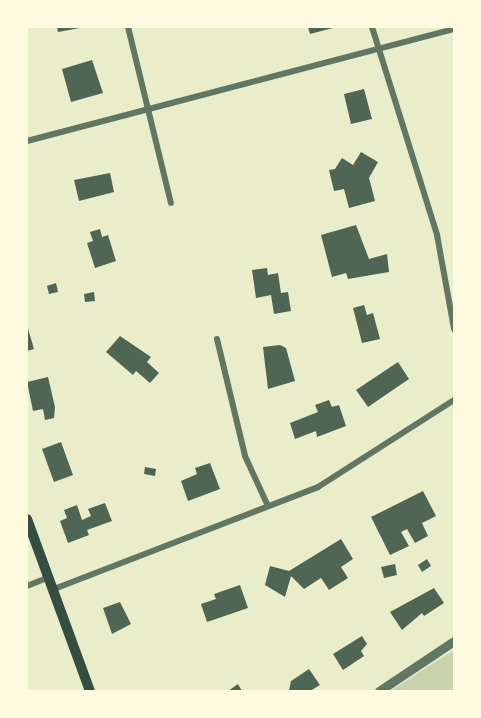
<!DOCTYPE html>
<style>
body{margin:0}
#map{position:relative;width:481px;height:718px;overflow:hidden;background:#e9edc9;font-family:"Libre Baskerville",serif}
div>[style]{position:absolute}
.green>*{inset:0;background:#cad2ad}
.building>*{inset:0;background:#4f6655}
.minor>*{height:6px;margin:-3px;padding:0 3px;transform-origin:3px;border-radius:3px;background:#617663}
.tertiary>*{height:9px;margin:-4.5px;padding:0 4.5px;transform-origin:4.5px;border-radius:4.5px;background:#617663}
.secondary>*{height:10px;margin:-5px;padding:0 5px;transform-origin:5px;border-radius:5px;background:#344e41}
span{translate:-50% -50%;white-space:nowrap;text-align:center;line-height:1.15;-webkit-text-stroke:6px #fefae0;paint-order:stroke}
.frame{position:absolute;inset:0;border:28px solid #fefae0;pointer-events:none}
</style>
<div id="map">
<div class="green">
<div style="clip-path:polygon(454px 650px,454px 691px,390px 691px)"></div>
</div>
<div class="building">
<div style="clip-path:polygon(57px 27px,80px 27px,80px 28px,58px 32px)"></div>
<div style="clip-path:polygon(308px 27px,333px 27px,333px 28px,310px 34px)"></div>
<div style="clip-path:polygon(92px 60px,103px 93px,71px 102px,62px 69px)"></div>
<div style="clip-path:polygon(364px 89px,372px 119px,351px 124px,344px 94px)"></div>
<div style="clip-path:polygon(361px 152px,378px 162px,369px 178px,375px 201px,349px 208px,344px 189px,334px 191px,329px 170px,335px 169px,342px 158px,353px 165px)"></div>
<div style="clip-path:polygon(110px 173px,114px 192px,79px 201px,74px 180px)"></div>
<div style="clip-path:polygon(356px 225px,369px 259px,387px 254px,389px 272px,348px 279px,346px 273px,332px 277px,321px 235px)"></div>
<div style="clip-path:polygon(100px 229px,102px 237px,108px 235px,116px 261px,95px 268px,87px 243px,93px 241px,90px 232px)"></div>
<div style="clip-path:polygon(267px 268px,268px 275px,278px 273px,281px 293px,288px 292px,291px 311px,274px 314px,271px 295px,256px 298px,252px 270px)"></div>
<div style="clip-path:polygon(56px 283px,58px 292px,49px 294px,47px 286px)"></div>
<div style="clip-path:polygon(94px 292px,95px 301px,85px 302px,84px 294px)"></div>
<div style="clip-path:polygon(364px 305px,367px 315px,373px 313px,380px 339px,362px 343px,353px 308px)"></div>
<div style="clip-path:polygon(27px 325px,34px 349px,27px 351px)"></div>
<div style="clip-path:polygon(120px 336px,151px 357px,147px 362px,159px 373px,150px 383px,136px 371px,133px 375px,106px 352px)"></div>
<div style="clip-path:polygon(280px 345px,286px 348px,295px 381px,268px 389px,263px 347px)"></div>
<div style="clip-path:polygon(398px 362px,409px 379px,368px 407px,356px 390px)"></div>
<div style="clip-path:polygon(48px 377px,55px 407px,54px 418px,45px 420px,43px 409px,33px 411px,27px 382px)"></div>
<div style="clip-path:polygon(329px 400px,332px 407px,339px 405px,346px 426px,317px 437px,316px 431px,295px 439px,290px 423px,318px 412px,315px 405px)"></div>
<div style="clip-path:polygon(61px 442px,73px 475px,54px 482px,42px 449px)"></div>
<div style="clip-path:polygon(210px 463px,220px 489px,188px 501px,181px 481px,197px 474px,195px 468px)"></div>
<div style="clip-path:polygon(145px 467px,156px 469px,155px 476px,144px 474px)"></div>
<div style="clip-path:polygon(423px 491px,436px 516px,422px 523px,428px 536px,415px 543px,407px 529px,401px 532px,409px 546px,390px 555px,371px 517px)"></div>
<div style="clip-path:polygon(105px 503px,112px 521px,87px 530px,89px 535px,68px 543px,60px 521px,67px 518px,64px 510px,77px 505px,82px 520px,91px 516px,88px 509px)"></div>
<div style="clip-path:polygon(341px 539px,353px 559px,341px 567px,348px 578px,329px 590px,321px 578px,304px 589px,291px 576px,285px 597px,265px 585px,270px 566px,289px 571px)"></div>
<div style="clip-path:polygon(427px 559px,431px 566px,422px 572px,418px 565px)"></div>
<div style="clip-path:polygon(395px 564px,397px 575px,384px 578px,381px 567px)"></div>
<div style="clip-path:polygon(240px 585px,248px 608px,207px 622px,201px 604px,216px 599px,214px 594px)"></div>
<div style="clip-path:polygon(434px 588px,444px 603px,424px 616px,422px 613px,402px 630px,390px 612px)"></div>
<div style="clip-path:polygon(120px 602px,131px 624px,112px 634px,103px 608px)"></div>
<div style="clip-path:polygon(362px 636px,367px 644px,361px 651px,364px 656px,343px 670px,333px 654px)"></div>
<div style="clip-path:polygon(309px 669px,320px 685px,310px 691px,289px 691px,291px 681px)"></div>
<div style="clip-path:polygon(238px 684px,242px 691px,228px 691px)"></div>
</div>
<div class="minor">
<div style="left:128px;top:27px;width:181px;rotate:76.3deg"></div>
<div style="left:372px;top:27px;width:218px;rotate:72.6deg"></div>
<div style="left:437px;top:235px;width:96px;rotate:79.7deg"></div>
<div style="left:27px;top:141px;width:441px;rotate:-14.7deg"></div>
<div style="left:217px;top:339px;width:120px;rotate:76.5deg"></div>
<div style="left:245px;top:456px;width:55px;rotate:65.3deg"></div>
<div style="left:27px;top:586px;width:24px;rotate:-22deg"></div>
<div style="left:54px;top:589px;width:283px;rotate:-21.1deg"></div>
<div style="left:318px;top:487px;width:161px;rotate:-32.6deg"></div>
</div>
<div class="tertiary">
<div style="left:379px;top:691px;width:90px;rotate:-33.7deg"></div>
</div>
<div class="secondary">
<div style="left:27px;top:519px;width:183px;rotate:69.9deg"></div>
</div>
<div class="frame"></div>
</div>
